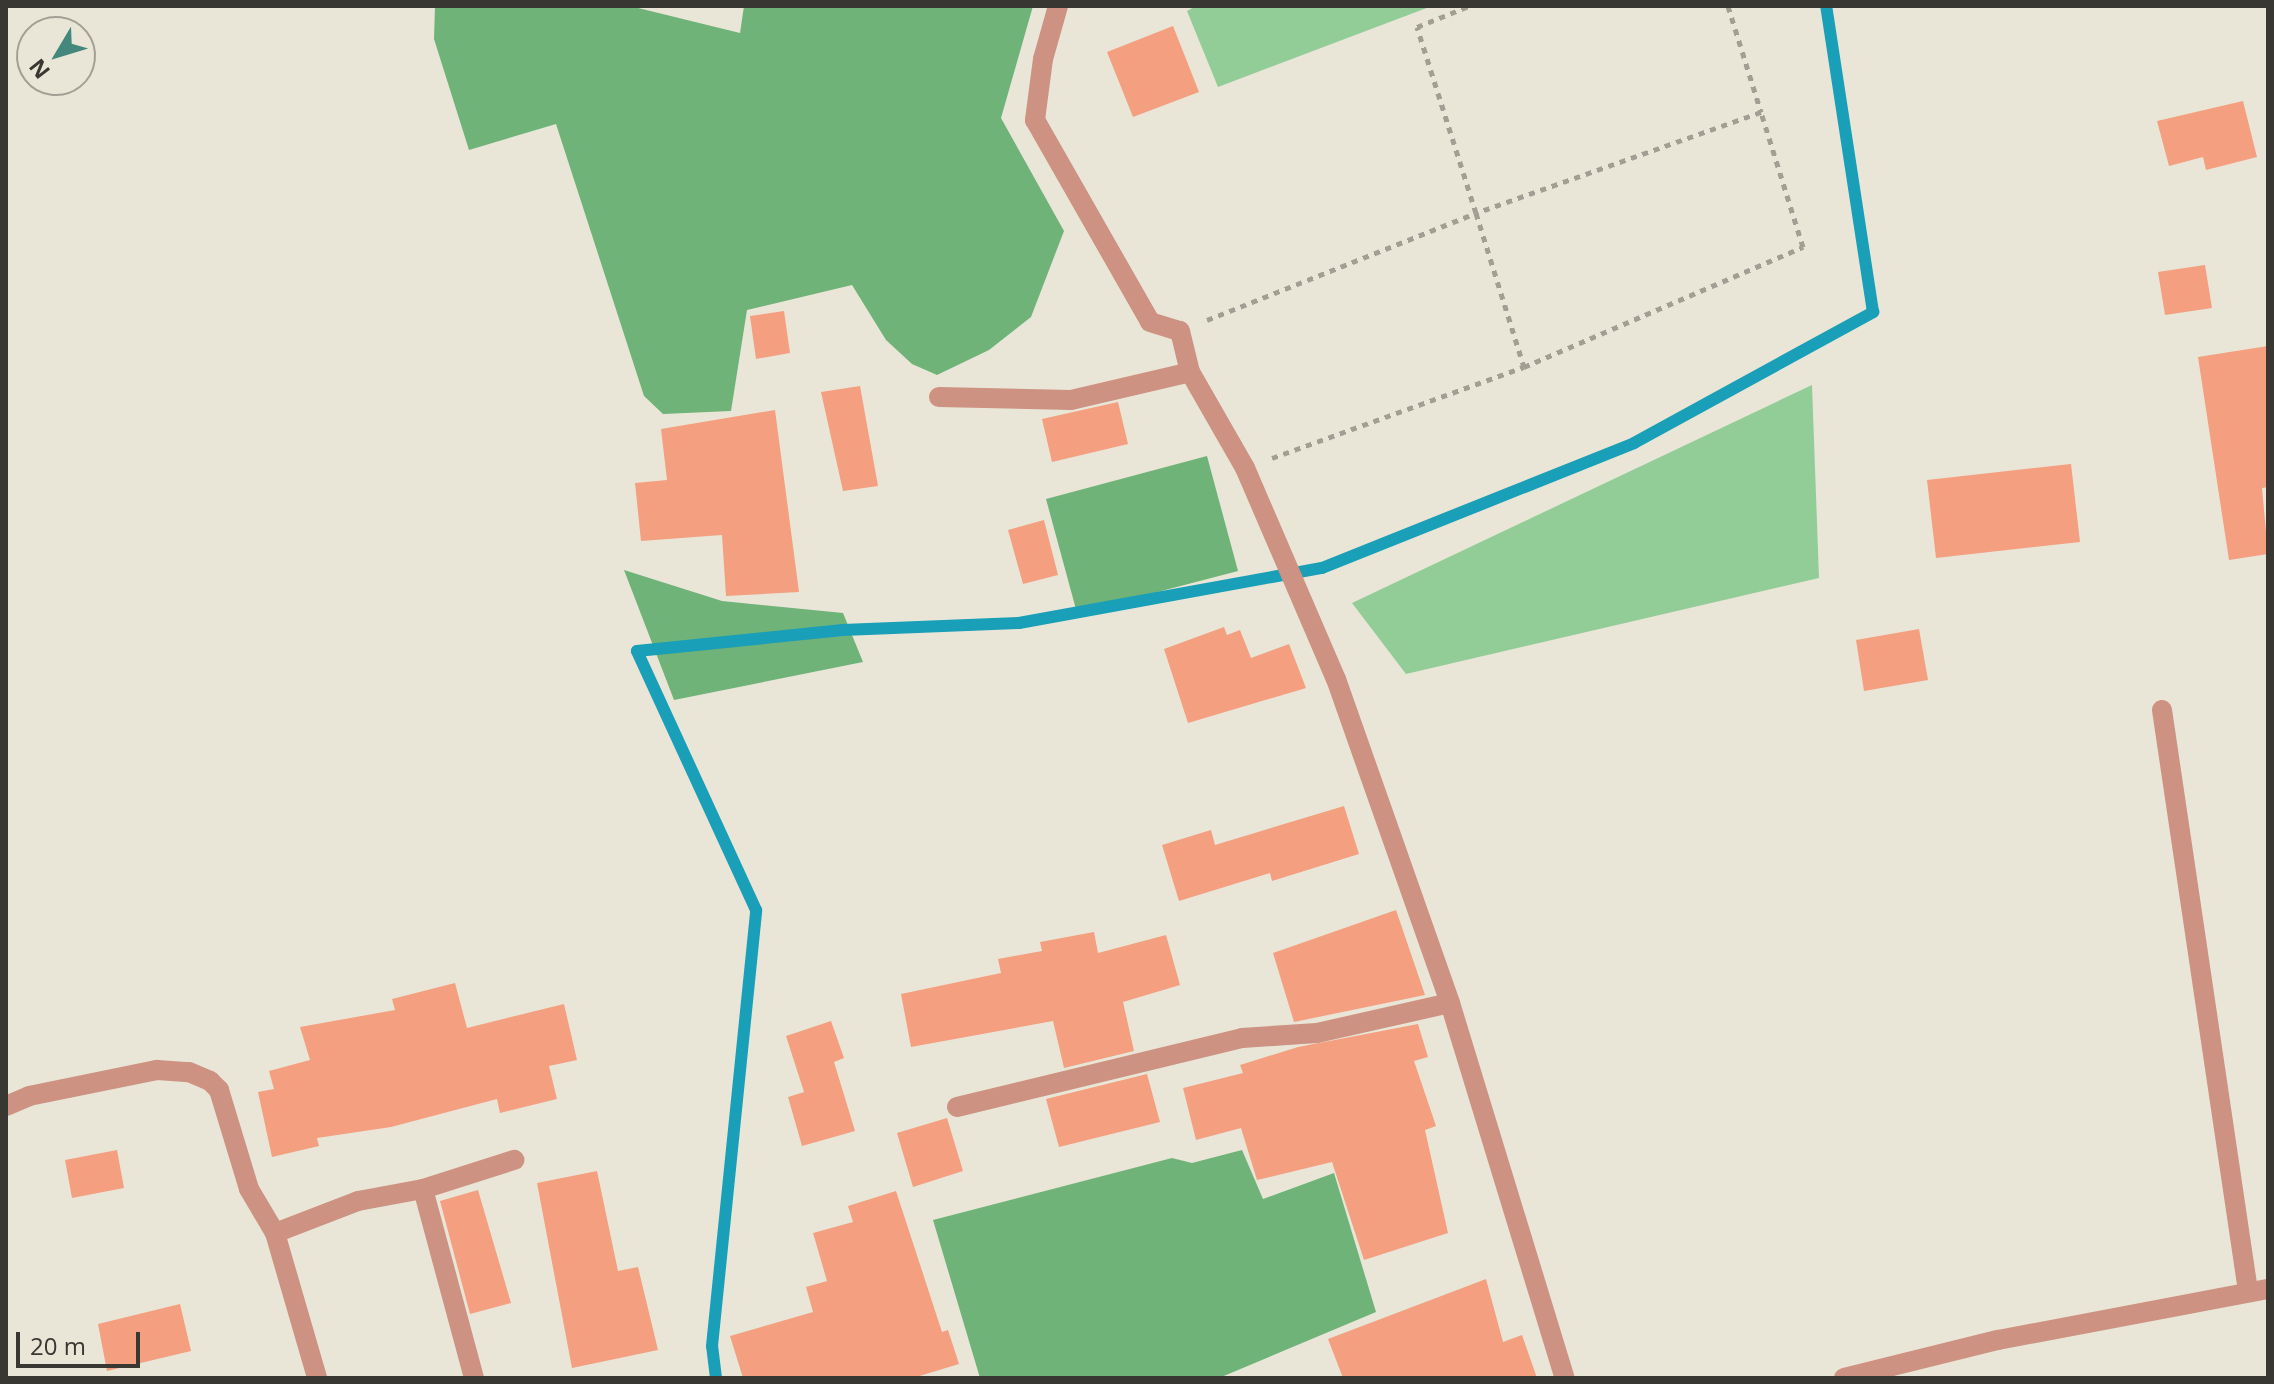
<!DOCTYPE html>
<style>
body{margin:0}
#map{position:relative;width:2274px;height:1384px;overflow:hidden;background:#e9e6d7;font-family:"Open Sans",sans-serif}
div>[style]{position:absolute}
.green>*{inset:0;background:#92cd98}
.forest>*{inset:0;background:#6fb378}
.stream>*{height:12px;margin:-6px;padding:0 6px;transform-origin:6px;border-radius:6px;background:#199fb7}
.building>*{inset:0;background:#f39f80}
.path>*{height:5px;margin-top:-2.5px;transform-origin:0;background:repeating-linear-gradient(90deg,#a19f93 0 6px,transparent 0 12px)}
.minor>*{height:20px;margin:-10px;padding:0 10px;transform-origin:10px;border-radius:10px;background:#cd9281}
span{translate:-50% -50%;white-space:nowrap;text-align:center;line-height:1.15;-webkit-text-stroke:6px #e9e6d7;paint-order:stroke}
.frame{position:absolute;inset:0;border:8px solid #383731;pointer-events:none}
.north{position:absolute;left:16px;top:16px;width:80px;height:80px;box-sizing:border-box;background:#e9e6d7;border:2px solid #a2a095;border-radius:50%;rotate:232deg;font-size:22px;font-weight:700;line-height:32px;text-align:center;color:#383731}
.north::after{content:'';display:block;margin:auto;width:28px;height:36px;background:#44887d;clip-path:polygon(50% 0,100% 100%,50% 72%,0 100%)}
.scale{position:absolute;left:16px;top:1332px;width:124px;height:36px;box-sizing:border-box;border:4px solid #383731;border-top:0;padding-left:10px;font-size:24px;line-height:28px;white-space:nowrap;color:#383731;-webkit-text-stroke:6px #e9e6d7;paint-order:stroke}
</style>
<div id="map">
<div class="green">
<div style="clip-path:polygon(1196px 6px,1432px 6px,1218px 87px,1187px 11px)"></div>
<div style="clip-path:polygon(1812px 385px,1819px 578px,1406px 674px,1352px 603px)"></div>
</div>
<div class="forest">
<div style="clip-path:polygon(435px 6px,630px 6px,740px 33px,744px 6px,1033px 6px,1001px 118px,1064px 231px,1031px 317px,989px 350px,937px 375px,912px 364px,886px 340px,852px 285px,747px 310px,731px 411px,663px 414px,644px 396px,556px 124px,469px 150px,434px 39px)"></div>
<div style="clip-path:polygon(1207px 456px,1238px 571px,1077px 613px,1046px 499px)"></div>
<div style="clip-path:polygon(624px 570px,722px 601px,843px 613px,863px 662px,674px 700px)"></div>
<div style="clip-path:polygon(1242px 1150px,1263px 1199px,1334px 1173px,1376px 1312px,1219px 1378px,980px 1378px,933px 1220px,1172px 1158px,1192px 1163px)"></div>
</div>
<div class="stream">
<div style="left:716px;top:1378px;width:32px;rotate:-97deg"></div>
<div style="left:712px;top:1346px;width:438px;rotate:-84.2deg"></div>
<div style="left:756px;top:910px;width:285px;rotate:-114.7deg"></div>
<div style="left:637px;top:651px;width:207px;rotate:-5.8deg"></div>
<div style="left:843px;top:630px;width:176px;rotate:-2.3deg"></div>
<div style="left:1019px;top:623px;width:308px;rotate:-10.3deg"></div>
<div style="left:1322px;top:568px;width:336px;rotate:-21.8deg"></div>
<div style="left:1634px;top:443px;width:273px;rotate:-28.7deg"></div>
<div style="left:1873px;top:312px;width:310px;rotate:-98.7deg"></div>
</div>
<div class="building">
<div style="clip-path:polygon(1173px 26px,1199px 92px,1133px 117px,1107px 52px)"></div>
<div style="clip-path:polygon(2243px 101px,2257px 157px,2206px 170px,2203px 157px,2169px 166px,2157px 121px)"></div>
<div style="clip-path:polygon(2205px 265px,2212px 308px,2165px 315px,2158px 272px)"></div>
<div style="clip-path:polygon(784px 311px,790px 353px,756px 359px,750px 316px)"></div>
<div style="clip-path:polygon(2268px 346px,2268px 487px,2262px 488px,2268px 554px,2229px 560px,2198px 357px)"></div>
<div style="clip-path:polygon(860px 386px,878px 486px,843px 491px,821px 392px)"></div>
<div style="clip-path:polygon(1118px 402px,1128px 444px,1052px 462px,1042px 419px)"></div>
<div style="clip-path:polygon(775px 410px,799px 592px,726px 596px,722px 535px,641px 541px,635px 483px,667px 480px,661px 429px)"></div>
<div style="clip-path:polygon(2071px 464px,2080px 542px,1936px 558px,1927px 480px)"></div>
<div style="clip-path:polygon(1044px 520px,1058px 575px,1023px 584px,1008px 530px)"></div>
<div style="clip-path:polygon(1224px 627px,1227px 635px,1240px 630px,1251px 658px,1289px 644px,1306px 688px,1188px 723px,1164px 649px)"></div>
<div style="clip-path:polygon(1919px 629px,1928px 680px,1864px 691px,1856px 640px)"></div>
<div style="clip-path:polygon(1344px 806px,1359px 854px,1272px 881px,1270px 873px,1179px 901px,1162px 845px,1211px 830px,1215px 845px)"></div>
<div style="clip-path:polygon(1396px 910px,1425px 995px,1294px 1022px,1273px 953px)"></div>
<div style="clip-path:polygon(1094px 932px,1098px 953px,1166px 935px,1180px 985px,1123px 1002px,1134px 1051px,1064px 1068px,1053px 1021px,911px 1047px,901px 994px,1001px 973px,998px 959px,1042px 951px,1040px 942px)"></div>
<div style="clip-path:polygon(455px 983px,467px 1028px,564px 1004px,577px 1060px,549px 1066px,557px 1099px,500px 1113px,497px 1099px,391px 1127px,317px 1138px,319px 1146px,272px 1157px,258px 1092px,274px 1089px,269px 1071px,310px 1060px,300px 1027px,395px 1010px,392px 999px)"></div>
<div style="clip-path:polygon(831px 1021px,844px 1058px,834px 1062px,855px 1131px,802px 1146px,788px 1097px,804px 1092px,786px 1036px)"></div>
<div style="clip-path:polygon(1418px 1024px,1428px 1057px,1414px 1061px,1436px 1126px,1425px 1130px,1448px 1233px,1364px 1260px,1332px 1162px,1257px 1180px,1241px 1128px,1196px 1140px,1183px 1088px,1243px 1073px,1240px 1065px,1298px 1047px)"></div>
<div style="clip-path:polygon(1147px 1074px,1160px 1122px,1059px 1147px,1046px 1099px)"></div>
<div style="clip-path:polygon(947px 1118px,963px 1171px,913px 1187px,897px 1133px)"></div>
<div style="clip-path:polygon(117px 1150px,124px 1188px,72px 1198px,65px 1160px)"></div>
<div style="clip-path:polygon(597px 1171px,618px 1271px,638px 1267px,658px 1350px,572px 1368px,537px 1183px)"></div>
<div style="clip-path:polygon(478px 1190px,511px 1303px,470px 1314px,440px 1201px)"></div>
<div style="clip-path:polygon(896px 1191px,942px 1332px,948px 1330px,959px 1364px,913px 1378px,743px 1378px,730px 1336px,813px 1312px,806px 1287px,827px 1281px,813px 1233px,853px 1222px,848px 1206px)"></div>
<div style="clip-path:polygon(1486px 1279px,1503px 1342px,1522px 1335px,1537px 1378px,1343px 1378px,1328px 1339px)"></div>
<div style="clip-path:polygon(180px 1304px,191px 1351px,107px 1371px,98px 1324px)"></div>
</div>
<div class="path">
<div style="left:1728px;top:6px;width:111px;rotate:72.7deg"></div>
<div style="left:1207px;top:320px;width:289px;rotate:-21.7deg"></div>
<div style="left:1476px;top:213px;width:195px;rotate:-107.6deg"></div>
<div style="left:1417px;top:27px;width:56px;rotate:-22deg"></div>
<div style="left:1272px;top:458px;width:268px;rotate:-19.9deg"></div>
<div style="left:1524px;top:367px;width:304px;rotate:-23.3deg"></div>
<div style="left:1803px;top:247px;width:141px;rotate:-107.3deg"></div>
<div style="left:1761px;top:112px;width:302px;rotate:160.5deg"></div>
<div style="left:1476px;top:213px;width:161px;rotate:72.7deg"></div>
</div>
<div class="minor">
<div style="left:1058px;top:6px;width:55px;rotate:105.8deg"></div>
<div style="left:1043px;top:59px;width:62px;rotate:97.5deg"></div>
<div style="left:1035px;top:120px;width:232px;rotate:60.3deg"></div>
<div style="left:1150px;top:322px;width:31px;rotate:17deg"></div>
<div style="left:1180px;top:331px;width:42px;rotate:76.3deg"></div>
<div style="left:1190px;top:372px;width:111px;rotate:60.2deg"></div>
<div style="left:1245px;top:468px;width:230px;rotate:66.7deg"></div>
<div style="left:1336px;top:679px;width:343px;rotate:70.6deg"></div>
<div style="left:1450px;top:1003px;width:392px;rotate:73deg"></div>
<div style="left:939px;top:397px;width:132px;rotate:1.3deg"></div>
<div style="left:1071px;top:400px;width:122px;rotate:-13.2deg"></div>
<div style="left:2162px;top:710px;width:587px;rotate:81.58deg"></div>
<div style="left:6px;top:1106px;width:25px;rotate:-23deg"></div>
<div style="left:29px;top:1096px;width:131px;rotate:-11.5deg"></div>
<div style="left:157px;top:1070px;width:32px;rotate:4deg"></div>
<div style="left:189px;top:1072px;width:23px;rotate:23deg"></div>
<div style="left:210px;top:1081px;width:13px;rotate:45deg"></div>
<div style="left:219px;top:1090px;width:103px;rotate:73.1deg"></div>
<div style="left:249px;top:1189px;width:51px;rotate:59.4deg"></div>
<div style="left:275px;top:1233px;width:151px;rotate:73.8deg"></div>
<div style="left:957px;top:1107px;width:293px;rotate:-13.6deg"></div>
<div style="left:1242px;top:1038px;width:75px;rotate:-3.8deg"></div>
<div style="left:1317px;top:1033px;width:136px;rotate:-12.7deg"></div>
<div style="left:423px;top:1189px;width:196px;rotate:74.9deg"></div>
<div style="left:275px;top:1233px;width:89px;rotate:-21.1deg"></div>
<div style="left:358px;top:1201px;width:66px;rotate:-10.5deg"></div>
<div style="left:423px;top:1189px;width:96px;rotate:-17.7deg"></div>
<div style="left:1844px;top:1378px;width:159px;rotate:-13.9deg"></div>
<div style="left:1998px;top:1340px;width:275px;rotate:-10.7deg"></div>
</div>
<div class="frame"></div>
<div class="north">N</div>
<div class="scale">20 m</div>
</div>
